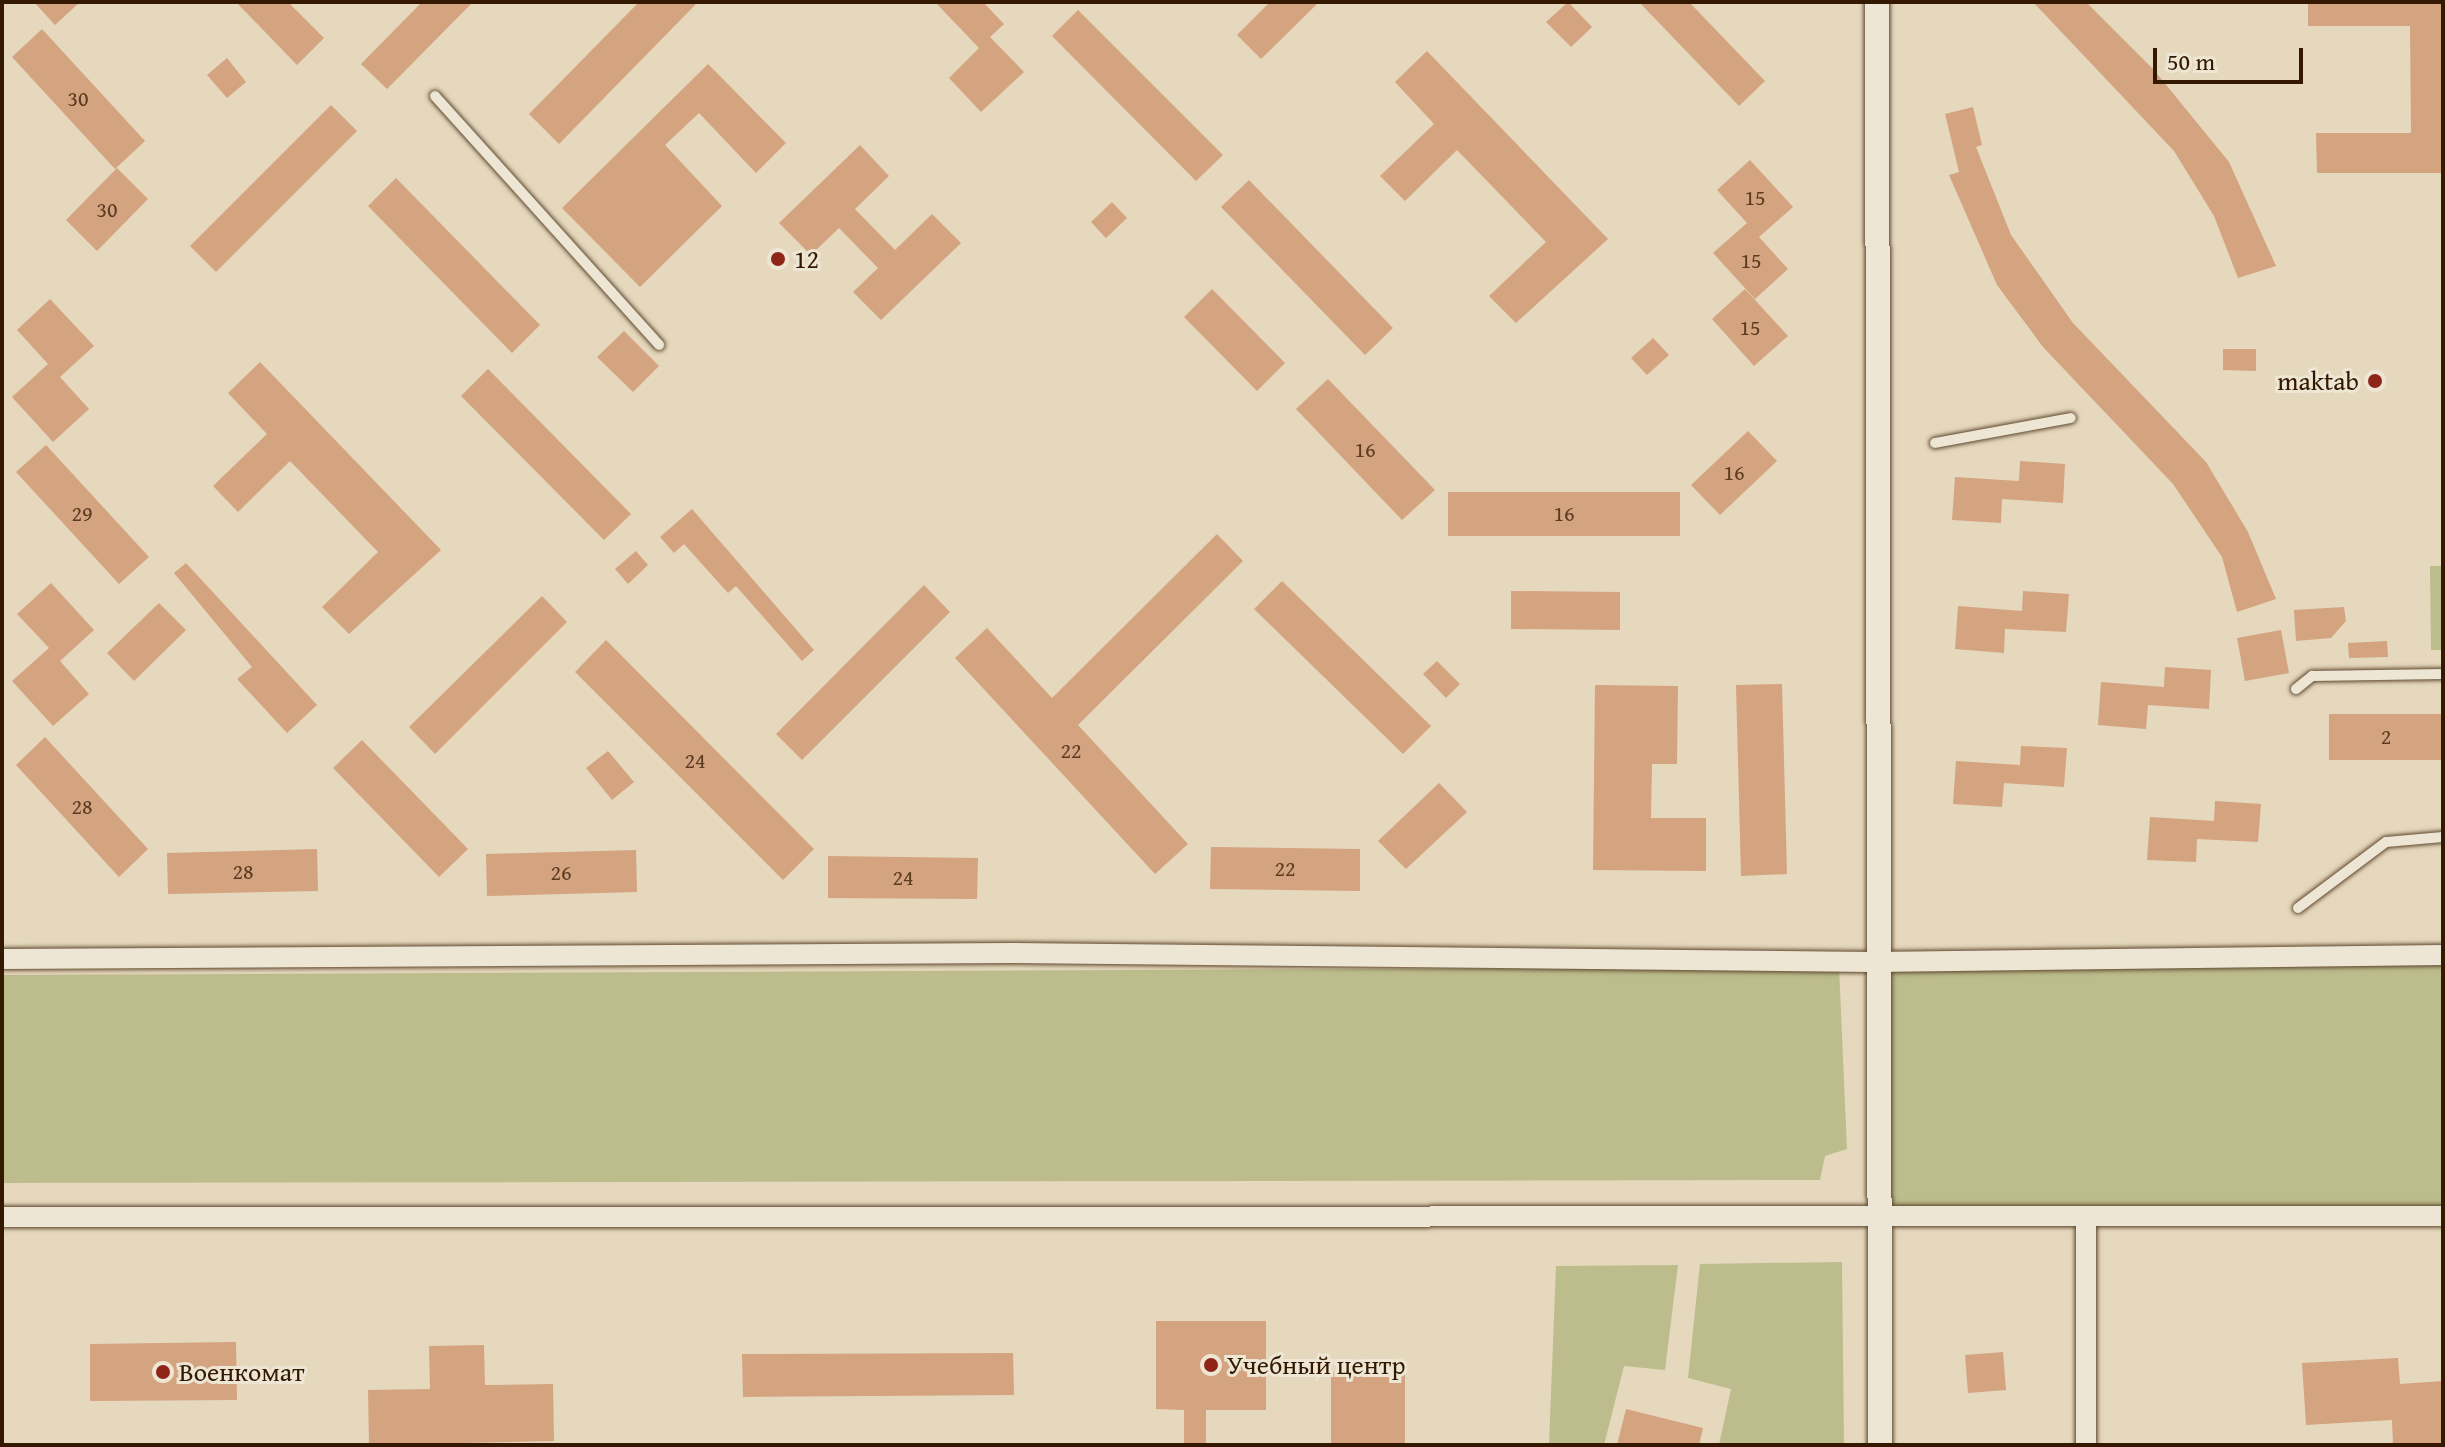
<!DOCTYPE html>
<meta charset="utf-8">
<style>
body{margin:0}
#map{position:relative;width:2445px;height:1447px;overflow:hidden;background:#e5d8bd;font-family:"Gentium Book Plus",serif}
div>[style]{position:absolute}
.green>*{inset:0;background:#bcbc8c}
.building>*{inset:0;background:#d4a380}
.roads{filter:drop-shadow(0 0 2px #60492f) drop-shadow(0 0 2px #60492f)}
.service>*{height:10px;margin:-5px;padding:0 5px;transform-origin:5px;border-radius:5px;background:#eee6d4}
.minor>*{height:20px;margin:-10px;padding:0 10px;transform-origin:10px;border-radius:10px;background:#eee6d4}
.tertiary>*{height:24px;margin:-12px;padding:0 12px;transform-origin:12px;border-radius:12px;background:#eee6d4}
.dots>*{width:22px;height:22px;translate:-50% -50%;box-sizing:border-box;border:4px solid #eee6d4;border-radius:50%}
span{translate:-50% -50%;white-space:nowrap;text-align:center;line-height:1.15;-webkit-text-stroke:6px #eee6d4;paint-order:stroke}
.number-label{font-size:22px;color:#5c3c20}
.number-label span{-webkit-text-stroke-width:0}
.poi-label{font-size:26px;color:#341900}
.left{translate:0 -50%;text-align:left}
.right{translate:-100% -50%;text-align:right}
.frame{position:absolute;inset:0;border:4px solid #341900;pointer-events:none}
.scale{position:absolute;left:2153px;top:48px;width:150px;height:36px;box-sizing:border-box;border:4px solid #341900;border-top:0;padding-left:10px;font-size:24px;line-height:28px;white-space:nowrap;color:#341900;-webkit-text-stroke:6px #eee6d4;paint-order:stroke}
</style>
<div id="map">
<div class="green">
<div style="clip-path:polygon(2430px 566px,2443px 566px,2443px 650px,2431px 650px)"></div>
<div style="clip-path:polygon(2443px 955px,2443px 1216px,1878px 1214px,1874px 962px)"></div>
<div style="clip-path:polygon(1839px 967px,1847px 1149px,1825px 1156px,1820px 1180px,2px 1183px,2px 975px)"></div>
<div style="clip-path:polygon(1842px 1262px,1844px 1445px,1719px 1445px,1731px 1389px,1688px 1378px,1700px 1264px)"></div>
<div style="clip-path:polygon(1678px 1265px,1665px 1370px,1624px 1366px,1604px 1445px,1549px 1445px,1556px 1266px)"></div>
</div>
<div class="building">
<div style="clip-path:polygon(34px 2px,80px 2px,55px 25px)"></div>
<div style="clip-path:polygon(236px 2px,288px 2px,324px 38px,297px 65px)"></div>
<div style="clip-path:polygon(422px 2px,473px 2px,387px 89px,361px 64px)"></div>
<div style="clip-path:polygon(639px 2px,698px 2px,559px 144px,529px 114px)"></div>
<div style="clip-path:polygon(935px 2px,983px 2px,1004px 24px,990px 37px,1024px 72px,981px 112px,949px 78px,979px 48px)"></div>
<div style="clip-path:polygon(1270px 2px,1319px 2px,1261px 59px,1237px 35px)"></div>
<div style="clip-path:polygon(1568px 2px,1592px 27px,1571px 47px,1546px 22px)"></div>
<div style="clip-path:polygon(1639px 2px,1689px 2px,1765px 81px,1739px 106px)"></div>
<div style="clip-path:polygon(2033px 2px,2086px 2px,2154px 70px,2229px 162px,2276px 266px,2238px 278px,2214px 216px,2174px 151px)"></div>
<div style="clip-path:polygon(2308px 2px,2443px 2px,2443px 173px,2317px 173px,2316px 133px,2411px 133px,2410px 26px,2308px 26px)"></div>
<div style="clip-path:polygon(1078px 10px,1223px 155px,1196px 181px,1052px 36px)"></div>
<div style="clip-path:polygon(42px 29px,145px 141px,115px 169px,12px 57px)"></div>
<div style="clip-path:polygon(1427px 51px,1608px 239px,1516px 323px,1489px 296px,1546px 242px,1457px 150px,1405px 201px,1380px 176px,1434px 124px,1395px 82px)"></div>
<div style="clip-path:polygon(227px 58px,246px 82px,227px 98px,207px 75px)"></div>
<div style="clip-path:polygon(708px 64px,786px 143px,756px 173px,699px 113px,665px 145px,722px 206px,640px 287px,562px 208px)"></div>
<div style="clip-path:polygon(331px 105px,357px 131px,216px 272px,190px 246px)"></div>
<div style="clip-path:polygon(1973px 107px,1982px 145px,1976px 147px,2011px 235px,2073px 323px,2206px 462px,2248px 532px,2276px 599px,2237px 612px,2222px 557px,2173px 484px,2043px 347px,1997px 285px,1949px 175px,1959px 172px,1945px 114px)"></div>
<div style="clip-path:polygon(860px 145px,889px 176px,855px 209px,895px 250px,932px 214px,961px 243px,881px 320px,853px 292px,878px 268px,839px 228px,811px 255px,779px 223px)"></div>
<div style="clip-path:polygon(1750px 160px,1793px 207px,1759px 237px,1788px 269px,1755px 299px,1713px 253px,1747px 223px,1717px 190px)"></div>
<div style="clip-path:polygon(117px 168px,148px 199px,97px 251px,66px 220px)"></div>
<div style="clip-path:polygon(396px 178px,540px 325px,512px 353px,368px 206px)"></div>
<div style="clip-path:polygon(1249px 180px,1393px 328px,1365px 355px,1221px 207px)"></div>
<div style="clip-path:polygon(1112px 202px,1127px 218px,1106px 238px,1091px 222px)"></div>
<div style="clip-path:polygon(1212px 289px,1285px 363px,1257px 391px,1184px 317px)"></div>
<div style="clip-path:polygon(1745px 289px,1788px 336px,1754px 366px,1712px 319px)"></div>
<div style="clip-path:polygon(50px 299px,94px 346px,60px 377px,89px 409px,53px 442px,12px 397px,48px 364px,17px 330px)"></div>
<div style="clip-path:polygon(624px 331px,659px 366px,633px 392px,597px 357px)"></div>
<div style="clip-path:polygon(1653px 338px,1669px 355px,1647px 375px,1631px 358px)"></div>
<div style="clip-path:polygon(2223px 349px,2256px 349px,2256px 371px,2223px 370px)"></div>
<div style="clip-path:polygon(260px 362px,441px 550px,349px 634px,322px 607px,378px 552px,290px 461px,238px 512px,213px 486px,267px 434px,228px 393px)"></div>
<div style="clip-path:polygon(488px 369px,631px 514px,604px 540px,461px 396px)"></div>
<div style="clip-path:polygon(1328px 379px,1435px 490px,1402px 520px,1296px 409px)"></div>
<div style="clip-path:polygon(1748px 431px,1777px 461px,1720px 515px,1691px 485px)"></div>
<div style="clip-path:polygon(46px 445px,149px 557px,119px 584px,16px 472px)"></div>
<div style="clip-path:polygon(2020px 461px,2065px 464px,2063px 503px,2002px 499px,2001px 523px,1952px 520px,1955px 477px,2019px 481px)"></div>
<div style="clip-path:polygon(1448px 492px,1680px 492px,1680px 536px,1448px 536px)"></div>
<div style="clip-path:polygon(692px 509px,814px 650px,802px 661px,736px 586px,728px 593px,684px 544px,674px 553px,660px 537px)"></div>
<div style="clip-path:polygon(1217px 534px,1243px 561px,1078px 725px,1188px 844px,1155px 874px,955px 658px,987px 628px,1052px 698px)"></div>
<div style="clip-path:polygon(636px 551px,648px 565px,628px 584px,615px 569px)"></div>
<div style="clip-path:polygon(186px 563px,317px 705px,287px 733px,237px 679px,252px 667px,174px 573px)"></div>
<div style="clip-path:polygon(1282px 581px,1431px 726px,1403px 754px,1254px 609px)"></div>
<div style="clip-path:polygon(51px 583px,94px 630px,60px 661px,89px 694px,53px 726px,12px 681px,49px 648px,17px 614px)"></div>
<div style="clip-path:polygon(924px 585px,950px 612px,802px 760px,776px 734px)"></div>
<div style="clip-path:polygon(1511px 591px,1620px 592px,1620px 630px,1511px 629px)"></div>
<div style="clip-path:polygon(2023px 591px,2069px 594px,2066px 632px,2005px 629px,2004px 653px,1955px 649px,1958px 606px,2022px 611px)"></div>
<div style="clip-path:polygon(542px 596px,567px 622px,435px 754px,409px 727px)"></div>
<div style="clip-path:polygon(159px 603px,186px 630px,134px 681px,107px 653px)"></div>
<div style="clip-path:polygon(2344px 607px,2346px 621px,2331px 638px,2296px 641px,2294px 610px)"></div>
<div style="clip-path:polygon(2281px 630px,2289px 673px,2245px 681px,2237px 638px)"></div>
<div style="clip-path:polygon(606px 640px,814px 849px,783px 880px,575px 672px)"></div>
<div style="clip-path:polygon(2387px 641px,2388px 657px,2349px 658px,2348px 643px)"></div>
<div style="clip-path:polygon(1437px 661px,1460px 684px,1446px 698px,1423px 674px)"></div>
<div style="clip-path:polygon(2165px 667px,2211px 670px,2209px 709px,2148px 705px,2146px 729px,2098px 725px,2101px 682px,2164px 687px)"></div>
<div style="clip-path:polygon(1782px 684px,1787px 874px,1741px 876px,1736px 685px)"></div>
<div style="clip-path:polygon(1595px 685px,1678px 686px,1677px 764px,1652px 764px,1651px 818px,1706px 818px,1706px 871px,1593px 870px)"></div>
<div style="clip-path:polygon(2329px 714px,2443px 714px,2443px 760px,2329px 760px)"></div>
<div style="clip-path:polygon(45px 737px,148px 849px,119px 877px,16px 765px)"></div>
<div style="clip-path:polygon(362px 740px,468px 849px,439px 877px,333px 768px)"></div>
<div style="clip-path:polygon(2021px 746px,2067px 748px,2064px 787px,2004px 783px,2002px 807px,1953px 804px,1956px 761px,2020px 765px)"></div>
<div style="clip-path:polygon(608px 751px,634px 782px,612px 800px,586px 768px)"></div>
<div style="clip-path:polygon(1439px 783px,1467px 812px,1406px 869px,1378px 841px)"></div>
<div style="clip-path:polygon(2215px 801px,2261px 804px,2258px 842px,2197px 839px,2196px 862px,2147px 860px,2150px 817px,2214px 821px)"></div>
<div style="clip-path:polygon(1211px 847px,1360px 849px,1360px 891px,1210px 889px)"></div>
<div style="clip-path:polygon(317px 849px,318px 891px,168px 894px,167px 853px)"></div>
<div style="clip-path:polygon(636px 850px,637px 892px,487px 896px,486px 854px)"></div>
<div style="clip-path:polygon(828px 856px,978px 858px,977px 899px,828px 898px)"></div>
<div style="clip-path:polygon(1156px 1321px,1266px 1321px,1266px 1410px,1206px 1410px,1206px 1445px,1184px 1445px,1184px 1410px,1156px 1409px)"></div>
<div style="clip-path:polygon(236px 1342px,237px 1400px,90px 1401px,90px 1344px)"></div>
<div style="clip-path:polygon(484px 1345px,485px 1385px,553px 1384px,554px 1441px,369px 1445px,368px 1390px,430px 1389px,429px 1346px)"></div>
<div style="clip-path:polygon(2003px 1352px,2006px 1390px,1968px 1393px,1965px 1355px)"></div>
<div style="clip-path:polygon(1013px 1353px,1014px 1395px,743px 1397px,742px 1354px)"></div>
<div style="clip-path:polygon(2398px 1358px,2400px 1384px,2443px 1381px,2443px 1445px,2393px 1445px,2392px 1420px,2306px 1425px,2302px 1363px)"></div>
<div style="clip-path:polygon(1331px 1371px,1405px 1372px,1405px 1445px,1331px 1445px)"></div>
<div style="clip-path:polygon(1626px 1409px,1703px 1428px,1699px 1445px,1617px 1445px)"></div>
</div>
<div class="roads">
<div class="service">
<div style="left:435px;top:96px;width:335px;rotate:48deg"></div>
<div style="left:1935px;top:443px;width:138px;rotate:-10.4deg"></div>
<div style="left:2296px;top:689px;width:21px;rotate:-39deg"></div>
<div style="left:2312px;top:676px;width:131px;rotate:-0.9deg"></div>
<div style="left:2298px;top:908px;width:110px;rotate:-36.9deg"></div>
<div style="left:2386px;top:842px;width:57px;rotate:-5deg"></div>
</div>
<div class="minor">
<div style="left:2px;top:959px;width:1011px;rotate:-0.34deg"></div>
<div style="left:1013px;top:953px;width:861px;rotate:0.6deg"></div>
<div style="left:1874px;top:962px;width:569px;rotate:-0.7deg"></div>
<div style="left:2px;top:1217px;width:2441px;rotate:-0.02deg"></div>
<div style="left:2086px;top:1217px;width:228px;rotate:90deg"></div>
</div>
<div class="tertiary">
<div style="left:1877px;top:2px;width:1443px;rotate:89.88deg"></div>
</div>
</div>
<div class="dots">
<div style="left:778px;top:259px;background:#8f2418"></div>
<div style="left:2375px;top:381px;background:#8f2418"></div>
<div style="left:1211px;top:1365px;background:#8f2418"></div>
<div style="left:163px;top:1372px;background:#8f2418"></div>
</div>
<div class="number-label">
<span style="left:78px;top:99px">30</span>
<span style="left:1755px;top:198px">15</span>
<span style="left:107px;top:210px">30</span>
<span style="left:1751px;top:261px">15</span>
<span style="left:1750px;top:328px">15</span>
<span style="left:1365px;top:450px">16</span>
<span style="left:1734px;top:473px">16</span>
<span style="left:82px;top:514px">29</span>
<span style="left:1564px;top:514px">16</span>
<span style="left:2386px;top:737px">2</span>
<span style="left:1071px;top:751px">22</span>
<span style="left:695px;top:761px">24</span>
<span style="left:82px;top:807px">28</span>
<span style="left:1285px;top:869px">22</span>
<span style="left:243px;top:872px">28</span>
<span style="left:561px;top:873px">26</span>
<span style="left:903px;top:878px">24</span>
</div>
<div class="poi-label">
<span class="left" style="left:794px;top:259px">12</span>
<span class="right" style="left:2359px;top:381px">maktab</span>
<span class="left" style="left:1227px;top:1365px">Учебный центр</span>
<span class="left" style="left:179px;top:1372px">Военкомат</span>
</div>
<div class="frame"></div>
<div class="scale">50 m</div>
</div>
